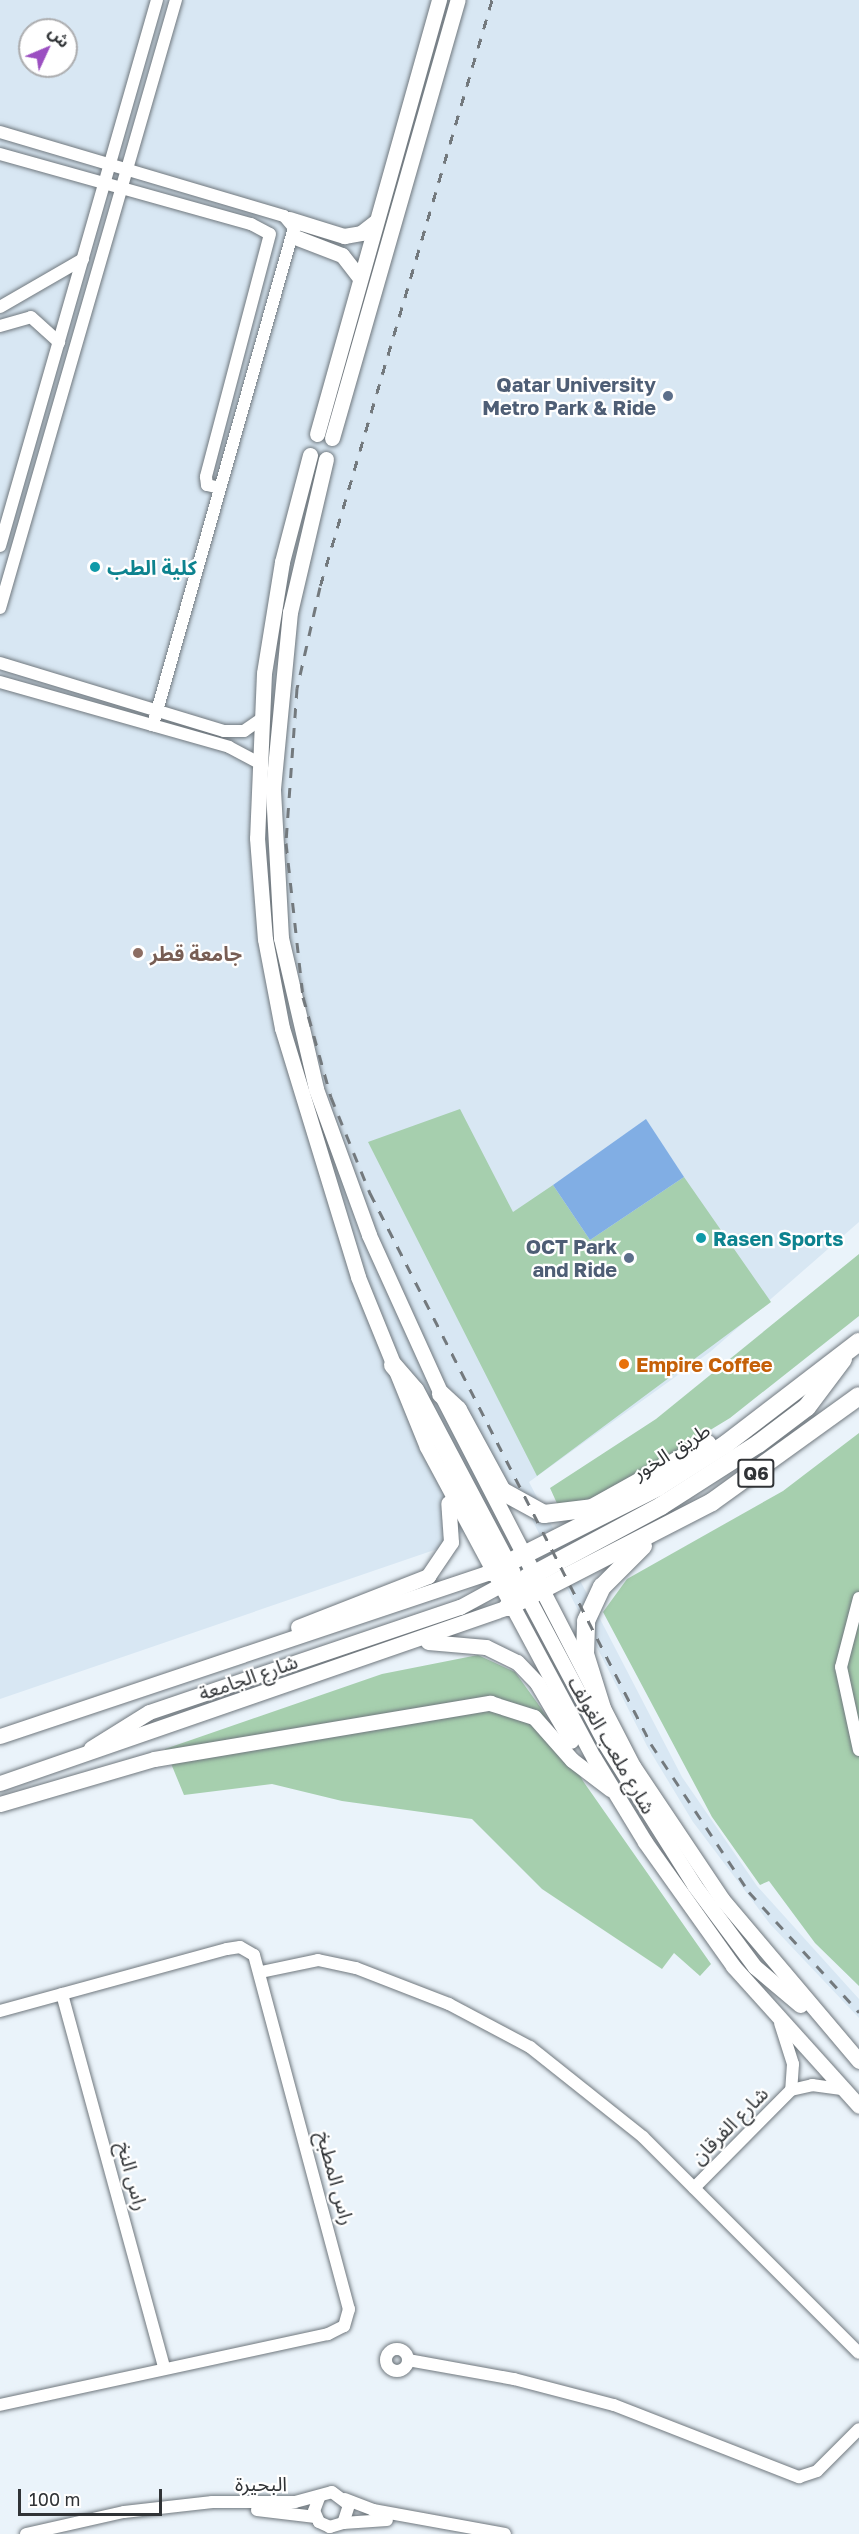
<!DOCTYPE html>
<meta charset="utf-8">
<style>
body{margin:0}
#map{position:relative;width:859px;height:2534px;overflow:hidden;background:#eaf3fa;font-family:"Golos Text","Noto Sans Arabic",sans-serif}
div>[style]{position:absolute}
.built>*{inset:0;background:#d8e7f3}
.green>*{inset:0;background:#a6cfae}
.water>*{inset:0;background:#81aee4}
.roads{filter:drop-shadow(0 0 2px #70787e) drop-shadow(0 0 2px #70787e)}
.minor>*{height:12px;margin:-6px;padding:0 6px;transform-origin:6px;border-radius:6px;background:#fff}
.minor>.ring{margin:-6px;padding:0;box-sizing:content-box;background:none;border:12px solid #fff;border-radius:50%}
.major>*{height:15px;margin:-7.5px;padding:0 7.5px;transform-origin:7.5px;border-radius:7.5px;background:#fff}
.highway>*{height:18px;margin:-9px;padding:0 9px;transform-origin:9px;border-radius:9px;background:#fff}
.rail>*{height:3px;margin-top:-1.5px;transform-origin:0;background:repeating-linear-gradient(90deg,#73797d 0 10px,transparent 0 20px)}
.dots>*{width:16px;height:16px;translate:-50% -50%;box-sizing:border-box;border:3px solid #fff;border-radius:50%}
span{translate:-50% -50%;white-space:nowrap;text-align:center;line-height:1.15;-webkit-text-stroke:4.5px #fff;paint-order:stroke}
.shield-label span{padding:2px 4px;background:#fff;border:2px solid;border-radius:4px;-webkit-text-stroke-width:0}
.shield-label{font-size:18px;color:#303336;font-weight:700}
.service-label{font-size:20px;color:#4e5e75;font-weight:700}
.right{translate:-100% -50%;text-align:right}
.culture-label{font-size:20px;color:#0d838f;font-weight:700}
.left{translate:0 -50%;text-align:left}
.education-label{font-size:20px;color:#785e54;font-weight:700}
.food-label{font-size:20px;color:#c56008;font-weight:700}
.street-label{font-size:20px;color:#303336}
.north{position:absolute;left:18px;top:18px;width:60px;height:60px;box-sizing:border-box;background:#fff;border:2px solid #acadaf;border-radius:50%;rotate:46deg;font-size:16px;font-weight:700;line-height:24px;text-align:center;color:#303336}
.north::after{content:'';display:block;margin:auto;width:21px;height:27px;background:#9b4fc1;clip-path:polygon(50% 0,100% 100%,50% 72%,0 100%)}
.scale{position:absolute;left:18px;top:2489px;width:144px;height:27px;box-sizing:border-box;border:3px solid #303336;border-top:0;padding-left:8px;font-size:18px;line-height:21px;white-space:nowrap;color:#303336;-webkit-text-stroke:4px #fff;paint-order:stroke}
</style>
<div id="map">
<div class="built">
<div style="clip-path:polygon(evenodd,0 0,859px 0,859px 1222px,710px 1352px,529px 1482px,682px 1777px,757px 1886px,859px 1999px,859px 2018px,770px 1924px,693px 1822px,647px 1746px,517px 1490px,443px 1547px,0 1699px,0 0,30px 30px,66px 30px,66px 66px,30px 66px,30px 30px)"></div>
</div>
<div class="green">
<div style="clip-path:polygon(460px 1109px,513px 1212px,553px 1185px,590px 1240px,684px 1177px,771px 1302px,537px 1476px,368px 1142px)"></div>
<div style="clip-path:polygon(859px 1254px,859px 1316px,730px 1418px,610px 1491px,560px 1510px,550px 1488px,656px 1419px)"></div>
<div style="clip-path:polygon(859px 1433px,859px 1986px,815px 1943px,769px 1881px,760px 1885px,712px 1817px,603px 1612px,627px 1579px,783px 1491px)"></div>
<div style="clip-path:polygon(478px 1655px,515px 1672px,541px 1708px,583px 1781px,711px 1964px,700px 1976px,674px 1953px,662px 1969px,542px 1889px,472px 1819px,342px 1801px,272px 1784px,184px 1795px,165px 1749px,382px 1674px)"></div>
</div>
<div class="water">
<div style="clip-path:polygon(646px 1119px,684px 1177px,590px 1240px,553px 1185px)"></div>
</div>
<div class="roads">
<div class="minor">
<div style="left:0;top:132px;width:296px;rotate:16.5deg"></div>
<div style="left:284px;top:216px;width:16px;rotate:50deg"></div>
<div style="left:294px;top:228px;width:517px;rotate:105.84deg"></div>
<div style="left:0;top:154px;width:261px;rotate:15.6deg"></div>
<div style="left:251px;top:224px;width:21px;rotate:28deg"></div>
<div style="left:270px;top:234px;width:251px;rotate:104.8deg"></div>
<div style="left:206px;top:477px;width:8px;rotate:83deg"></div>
<div style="left:207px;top:485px;width:13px;rotate:13deg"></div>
<div style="left:0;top:307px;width:96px;rotate:-30deg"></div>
<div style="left:0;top:326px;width:32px;rotate:-16deg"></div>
<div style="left:31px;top:317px;width:38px;rotate:42deg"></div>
<div style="left:0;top:546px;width:568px;rotate:-73.96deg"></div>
<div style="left:0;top:608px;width:633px;rotate:-73.86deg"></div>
<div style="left:0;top:663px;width:234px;rotate:16.9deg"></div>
<div style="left:224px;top:731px;width:20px"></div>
<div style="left:244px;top:731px;width:19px;rotate:-35deg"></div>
<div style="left:0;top:682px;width:238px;rotate:15.8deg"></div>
<div style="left:229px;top:747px;width:32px;rotate:28deg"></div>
<div style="left:859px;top:1598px;width:71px;rotate:104.6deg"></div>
<div style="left:841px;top:1667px;width:85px;rotate:77.8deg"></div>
<div style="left:261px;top:1972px;width:58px;rotate:-11.9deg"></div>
<div style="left:318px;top:1960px;width:39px;rotate:12deg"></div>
<div style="left:356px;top:1968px;width:100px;rotate:21.2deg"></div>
<div style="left:449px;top:2004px;width:92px;rotate:28deg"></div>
<div style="left:530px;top:2047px;width:144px;rotate:38.5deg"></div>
<div style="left:643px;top:2137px;width:305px;rotate:45deg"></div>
<div style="left:62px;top:1994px;width:388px;rotate:74.7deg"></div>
<div style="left:0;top:2011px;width:235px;rotate:-15.3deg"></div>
<div style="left:227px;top:1949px;width:13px;rotate:-9deg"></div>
<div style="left:240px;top:1947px;width:16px;rotate:30deg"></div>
<div style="left:254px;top:1955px;width:367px;rotate:75deg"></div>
<div style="left:349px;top:2309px;width:18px;rotate:106deg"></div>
<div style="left:344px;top:2326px;width:18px;rotate:153deg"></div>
<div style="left:328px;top:2334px;width:336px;rotate:167.8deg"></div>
<div style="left:780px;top:2023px;width:43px;rotate:72.4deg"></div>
<div style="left:793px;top:2064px;width:26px;rotate:94deg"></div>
<div style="left:694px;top:2188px;width:138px;rotate:-45.3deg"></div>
<div style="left:791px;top:2090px;width:22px;rotate:-13deg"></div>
<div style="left:812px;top:2085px;width:30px;rotate:8deg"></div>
<div class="ring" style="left:386px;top:2349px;width:10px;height:10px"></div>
<div style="left:408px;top:2360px;width:108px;rotate:10.2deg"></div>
<div style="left:514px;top:2379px;width:103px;rotate:14.6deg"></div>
<div style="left:614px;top:2405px;width:199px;rotate:21.3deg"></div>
<div style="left:799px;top:2477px;width:19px;rotate:-18deg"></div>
<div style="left:817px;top:2471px;width:59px;rotate:-45deg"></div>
<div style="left:345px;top:2499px;width:30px;rotate:21deg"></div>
<div style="left:373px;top:2510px;width:134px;rotate:10.3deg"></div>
<div style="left:257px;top:2510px;width:59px;rotate:6.8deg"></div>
<div style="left:343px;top:2523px;width:44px;rotate:-3.9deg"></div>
<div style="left:26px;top:2534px;width:100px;rotate:-12.7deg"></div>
<div style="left:124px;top:2512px;width:89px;rotate:-6.5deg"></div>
<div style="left:212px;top:2502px;width:83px"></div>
<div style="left:295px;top:2502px;width:38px;rotate:-15deg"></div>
<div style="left:332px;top:2492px;width:21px;rotate:37deg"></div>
<div style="left:349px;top:2505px;width:19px;rotate:108deg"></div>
<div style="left:343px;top:2523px;width:14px;rotate:163deg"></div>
<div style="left:330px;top:2527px;width:12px;rotate:-156deg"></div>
<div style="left:319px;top:2522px;width:12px;rotate:-114deg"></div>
<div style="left:314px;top:2511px;width:14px;rotate:-69deg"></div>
</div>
<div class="major">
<div style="left:289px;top:219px;width:58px;rotate:17.2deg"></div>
<div style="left:344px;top:236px;width:17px;rotate:-10deg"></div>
<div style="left:361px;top:233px;width:18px;rotate:-38deg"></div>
<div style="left:295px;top:237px;width:50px;rotate:21deg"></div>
<div style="left:342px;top:255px;width:28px;rotate:52deg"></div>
<div style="left:317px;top:434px;width:451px;rotate:-74.3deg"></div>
<div style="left:332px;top:438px;width:456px;rotate:-74deg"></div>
<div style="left:310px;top:455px;width:111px;rotate:104.7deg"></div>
<div style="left:282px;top:562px;width:112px;rotate:99.2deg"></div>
<div style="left:264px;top:673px;width:165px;rotate:92.4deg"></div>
<div style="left:257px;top:838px;width:101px;rotate:85.5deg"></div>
<div style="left:265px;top:939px;width:91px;rotate:79.2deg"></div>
<div style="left:282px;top:1028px;width:260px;rotate:73deg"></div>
<div style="left:358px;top:1277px;width:183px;rotate:67.9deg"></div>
<div style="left:427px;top:1447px;width:353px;rotate:61.8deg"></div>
<div style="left:594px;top:1758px;width:98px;rotate:58.7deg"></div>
<div style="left:645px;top:1842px;width:152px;rotate:54.6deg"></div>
<div style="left:733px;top:1966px;width:188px;rotate:48deg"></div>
<div style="left:326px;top:459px;width:157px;rotate:103.2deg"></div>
<div style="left:290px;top:612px;width:179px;rotate:95.5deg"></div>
<div style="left:273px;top:790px;width:148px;rotate:86.9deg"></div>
<div style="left:281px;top:938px;width:155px;rotate:76.9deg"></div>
<div style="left:316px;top:1089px;width:155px;rotate:70deg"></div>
<div style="left:369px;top:1235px;width:175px;rotate:65.6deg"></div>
<div style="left:441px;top:1394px;width:419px;rotate:62.7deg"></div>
<div style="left:633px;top:1766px;width:160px;rotate:56.2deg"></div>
<div style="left:722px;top:1899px;width:212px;rotate:49.8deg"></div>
<div style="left:493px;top:1573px;width:43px;rotate:35.5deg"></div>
<div style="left:528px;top:1598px;width:166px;rotate:62deg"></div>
<div style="left:606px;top:1745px;width:165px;rotate:57.8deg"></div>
<div style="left:694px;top:1885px;width:102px;rotate:53.4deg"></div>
<div style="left:755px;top:1967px;width:59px;rotate:40.2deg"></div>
<div style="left:298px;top:1627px;width:140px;rotate:-21.4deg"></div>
<div style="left:428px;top:1576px;width:41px;rotate:-55.9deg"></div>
<div style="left:451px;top:1542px;width:39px;rotate:-94deg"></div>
<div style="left:428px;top:1642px;width:58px;rotate:4.9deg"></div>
<div style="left:486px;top:1647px;width:34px;rotate:26deg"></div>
<div style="left:517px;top:1662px;width:29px;rotate:46deg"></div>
<div style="left:537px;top:1683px;width:67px;rotate:59.6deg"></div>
<div style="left:0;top:1736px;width:517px;rotate:-18.51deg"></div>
<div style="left:91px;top:1748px;width:68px;rotate:-31.8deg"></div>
<div style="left:149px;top:1712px;width:328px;rotate:-18.7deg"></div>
<div style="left:460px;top:1607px;width:52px;rotate:-28.5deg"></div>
<div style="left:0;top:1783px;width:538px;rotate:-19.11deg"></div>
<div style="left:0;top:1804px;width:160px;rotate:-16.3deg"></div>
<div style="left:154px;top:1759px;width:341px;rotate:-9.5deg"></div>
<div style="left:490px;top:1703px;width:46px;rotate:17.7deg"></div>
<div style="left:534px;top:1717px;width:57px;rotate:48.5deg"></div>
<div style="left:572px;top:1760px;width:48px;rotate:37.3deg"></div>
</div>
<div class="highway">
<div style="left:393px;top:1365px;width:33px;rotate:49deg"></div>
<div style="left:415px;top:1390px;width:207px;rotate:62.1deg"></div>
<div style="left:441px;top:1394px;width:23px;rotate:43deg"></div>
<div style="left:458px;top:1410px;width:92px;rotate:61.5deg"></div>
<div style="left:502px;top:1491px;width:48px;rotate:28.7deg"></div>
<div style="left:544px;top:1514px;width:48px;rotate:-7.1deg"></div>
<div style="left:592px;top:1508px;width:132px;rotate:-29.1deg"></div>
<div style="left:490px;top:1572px;width:188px;rotate:-26.8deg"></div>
<div style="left:658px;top:1487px;width:80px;rotate:-32.3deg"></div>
<div style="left:726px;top:1444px;width:168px;rotate:-37.5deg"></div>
<div style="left:508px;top:1607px;width:35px;rotate:-57deg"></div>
<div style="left:527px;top:1578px;width:152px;rotate:-28.2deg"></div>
<div style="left:661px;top:1506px;width:115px;rotate:-32.6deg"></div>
<div style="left:758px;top:1444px;width:61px;rotate:-37.1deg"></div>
<div style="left:807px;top:1407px;width:60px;rotate:-53.1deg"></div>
<div style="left:508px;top:1607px;width:229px;rotate:-27.2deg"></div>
<div style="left:712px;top:1502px;width:181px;rotate:-35.8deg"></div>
<div style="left:604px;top:1715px;width:64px;rotate:-107.3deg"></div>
<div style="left:585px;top:1654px;width:33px;rotate:-88deg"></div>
<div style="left:586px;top:1621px;width:38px;rotate:-65deg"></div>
<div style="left:602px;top:1587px;width:58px;rotate:-45deg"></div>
</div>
</div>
<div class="rail">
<div style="left:492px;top:0;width:612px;rotate:106.33deg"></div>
<div style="left:320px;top:587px;width:104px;rotate:102.8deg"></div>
<div style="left:297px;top:688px;width:155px;rotate:94.1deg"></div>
<div style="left:286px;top:843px;width:155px;rotate:83.7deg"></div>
<div style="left:303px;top:997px;width:104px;rotate:74.4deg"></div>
<div style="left:331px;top:1097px;width:104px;rotate:67.9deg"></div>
<div style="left:370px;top:1193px;width:619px;rotate:62.98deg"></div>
<div style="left:651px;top:1744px;width:178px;rotate:56.5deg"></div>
<div style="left:749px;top:1892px;width:163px;rotate:47.5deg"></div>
</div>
<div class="dots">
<div style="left:668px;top:396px;background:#5c6f8a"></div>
<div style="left:95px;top:567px;background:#0f9aa8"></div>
<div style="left:138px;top:953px;background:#8d6e63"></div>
<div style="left:701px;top:1238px;background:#0f9aa8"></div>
<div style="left:629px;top:1258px;background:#5c6f8a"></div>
<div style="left:624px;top:1364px;background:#e8710a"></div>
</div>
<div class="shield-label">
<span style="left:756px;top:1473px">Q6</span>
</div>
<div class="service-label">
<span class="right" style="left:656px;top:396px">Qatar University<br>Metro Park &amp; Ride</span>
<span class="right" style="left:617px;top:1258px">OCT Park<br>and Ride</span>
</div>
<div class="culture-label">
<span class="left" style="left:107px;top:567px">كلية الطب</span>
<span class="left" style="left:713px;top:1238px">Rasen Sports</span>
</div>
<div class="education-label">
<span class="left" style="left:150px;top:953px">جامعة قطر</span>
</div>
<div class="food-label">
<span class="left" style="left:636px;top:1364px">Empire Coffee</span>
</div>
<div class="street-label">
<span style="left:671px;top:1451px;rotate:-32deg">طريق الخور</span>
<span style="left:248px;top:1677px;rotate:-19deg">شارع الجامعة</span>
<span style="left:612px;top:1745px;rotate:60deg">شارع ملعب الغولف</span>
<span style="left:729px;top:2125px;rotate:-45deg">شارع الفرقان</span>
<span style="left:133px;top:2176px;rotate:75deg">راس النخ</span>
<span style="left:336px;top:2178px;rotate:75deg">راس المطبخ</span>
<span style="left:261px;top:2483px">البحيرة</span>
</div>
<div class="north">ش</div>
<div class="scale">100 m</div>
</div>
